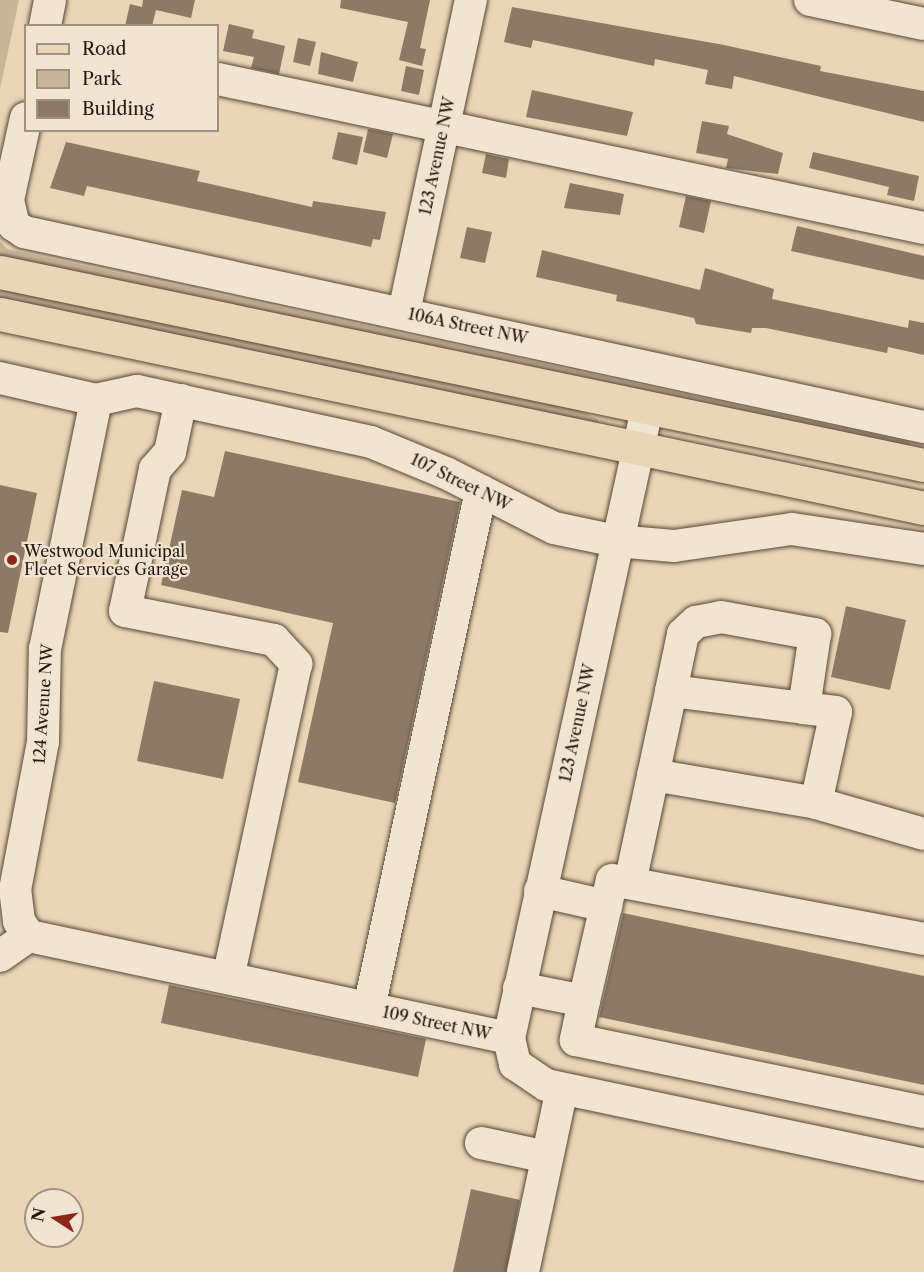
<!DOCTYPE html>
<style>
body{margin:0}
#map{position:relative;width:924px;height:1272px;overflow:hidden;background:#ead6b6;font-family:"Libre Caslon Text",serif}
div>[style]{position:absolute}
.green>*{inset:0;background:#c9b699}
.building>*{inset:0;background:#8c7a65}
.roads{filter:drop-shadow(0 0 2px #584737) drop-shadow(0 0 2px #584737)}
.minor>*{height:32px;margin:-16px;padding:0 16px;transform-origin:16px;border-radius:16px;background:#f1e4d0}
.major>*{height:33px;margin:-16.5px;padding:0 16.5px;transform-origin:16.5px;border-radius:16.5px;background:#ead6b6}
.dots>*{width:16px;height:16px;translate:-50% -50%;box-sizing:border-box;border:3px solid #f1e4d0;border-radius:50%}
span{translate:-50% -50%;white-space:nowrap;text-align:center;line-height:1.15;-webkit-text-stroke:4.5px #f1e4d0;paint-order:stroke}
.street-label{font-size:16px;color:#27170d}
.poi-label{font-size:16px;color:#27170d}
.left{translate:0 -50%;text-align:left}
.legend{position:absolute;left:24px;top:24px;width:195px;height:108px;box-sizing:border-box;background:#f1e4d0;border:2px solid #a09282;margin:0;padding:8px 10px;list-style:none;font-size:18px;color:#27170d}
.legend li{display:flex;align-items:center;gap:12px;height:30px}
.legend b{width:30px;border:2px solid #a09282}
.north{position:absolute;left:24px;top:1188px;width:60px;height:60px;box-sizing:border-box;background:#f1e4d0;border:2px solid #a09282;border-radius:50%;rotate:282deg;font-size:16px;font-weight:700;line-height:24px;text-align:center;color:#27170d}
.north::after{content:'';display:block;margin:auto;width:21px;height:27px;background:#8f2418;clip-path:polygon(50% 0,100% 100%,50% 72%,0 100%)}
</style>
<div id="map">
<div class="green">
<div style="clip-path:polygon(0 0,19px 0,0 89px)"></div>
<div style="clip-path:polygon(0 241px,7px 249px,910px 442px,910px 446px,0 257px)"></div>
<div style="clip-path:polygon(0 286px,575px 408px,599px 420px,594px 427px,0 301px)"></div>
</div>
<div class="building">
<div style="clip-path:polygon(143px 0,195px 0,191px 18px,156px 10px,152px 26px,125px 26px,130px 4px,142px 7px)"></div>
<div style="clip-path:polygon(341px 0,430px 0,420px 48px,426px 49px,422px 66px,399px 60px,408px 22px,340px 8px)"></div>
<div style="clip-path:polygon(512px 7px,724px 45px,821px 66px,820px 71px,924px 91px,924px 122px,734px 76px,732px 89px,705px 84px,708px 70px,655px 59px,654px 66px,533px 40px,531px 48px,504px 42px)"></div>
<div style="clip-path:polygon(229px 24px,254px 30px,252px 38px,285px 46px,279px 74px,251px 68px,254px 57px,223px 51px)"></div>
<div style="clip-path:polygon(298px 38px,316px 42px,310px 66px,293px 62px)"></div>
<div style="clip-path:polygon(321px 52px,358px 62px,353px 82px,318px 74px)"></div>
<div style="clip-path:polygon(406px 66px,424px 70px,419px 95px,401px 91px)"></div>
<div style="clip-path:polygon(532px 90px,633px 112px,627px 136px,526px 117px)"></div>
<div style="clip-path:polygon(702px 121px,729px 126px,727px 134px,783px 153px,778px 174px,726px 168px,728px 159px,696px 153px)"></div>
<div style="clip-path:polygon(368px 129px,393px 134px,387px 158px,363px 152px)"></div>
<div style="clip-path:polygon(338px 132px,363px 137px,357px 165px,332px 159px)"></div>
<div style="clip-path:polygon(66px 142px,200px 171px,197px 181px,312px 207px,313px 201px,386px 212px,380px 240px,373px 239px,371px 247px,87px 186px,84px 196px,50px 188px)"></div>
<div style="clip-path:polygon(813px 152px,919px 176px,914px 201px,887px 195px,889px 187px,809px 168px)"></div>
<div style="clip-path:polygon(486px 154px,509px 159px,506px 178px,482px 173px)"></div>
<div style="clip-path:polygon(570px 183px,624px 194px,620px 215px,564px 208px)"></div>
<div style="clip-path:polygon(686px 196px,711px 201px,704px 233px,679px 227px)"></div>
<div style="clip-path:polygon(797px 226px,924px 256px,924px 280px,791px 251px)"></div>
<div style="clip-path:polygon(467px 227px,492px 232px,485px 263px,460px 258px)"></div>
<div style="clip-path:polygon(542px 250px,700px 290px,705px 268px,774px 289px,772px 299px,908px 328px,909px 320px,924px 323px,924px 355px,888px 347px,887px 353px,766px 328px,752px 328px,751px 333px,696px 324px,694px 318px,616px 301px,617px 295px,536px 277px)"></div>
<div style="clip-path:polygon(225px 451px,460px 502px,395px 803px,298px 782px,333px 623px,161px 585px,182px 490px,214px 497px)"></div>
<div style="clip-path:polygon(0 485px,37px 493px,8px 633px,0 632px)"></div>
<div style="clip-path:polygon(846px 606px,906px 620px,890px 690px,831px 677px)"></div>
<div style="clip-path:polygon(154px 681px,240px 699px,223px 779px,137px 761px)"></div>
<div style="clip-path:polygon(623px 913px,924px 976px,924px 1085px,599px 1017px)"></div>
<div style="clip-path:polygon(169px 985px,426px 1039px,418px 1077px,161px 1023px)"></div>
<div style="clip-path:polygon(471px 1189px,520px 1200px,506px 1272px,453px 1272px)"></div>
</div>
<div class="roads">
<div class="minor">
<div style="left:810px;top:0;width:116px;rotate:11.9deg"></div>
<div style="left:45px;top:26px;width:26px;rotate:-79deg"></div>
<div style="left:218px;top:79px;width:722px;rotate:11.92deg"></div>
<div style="left:26px;top:118px;width:84px;rotate:102.4deg"></div>
<div style="left:8px;top:200px;width:26px;rotate:77deg"></div>
<div style="left:14px;top:225px;width:12px;rotate:35deg"></div>
<div style="left:24px;top:232px;width:921px;rotate:12.23deg"></div>
<div style="left:404px;top:312px;width:319px;rotate:-77.9deg"></div>
<div style="left:0;top:378px;width:98px;rotate:12.9deg"></div>
<div style="left:96px;top:400px;width:42px;rotate:-12.4deg"></div>
<div style="left:137px;top:391px;width:239px;rotate:12.3deg"></div>
<div style="left:371px;top:442px;width:81px;rotate:22.5deg"></div>
<div style="left:446px;top:473px;width:121px;rotate:27deg"></div>
<div style="left:554px;top:528px;width:63px;rotate:11.8deg"></div>
<div style="left:616px;top:541px;width:58px;rotate:4.9deg"></div>
<div style="left:674px;top:546px;width:119px;rotate:-8.2deg"></div>
<div style="left:792px;top:529px;width:134px;rotate:8.6deg"></div>
<div style="left:181px;top:400px;width:53px;rotate:101.9deg"></div>
<div style="left:170px;top:452px;width:23px;rotate:131deg"></div>
<div style="left:155px;top:469px;width:145px;rotate:101.9deg"></div>
<div style="left:125px;top:611px;width:152px;rotate:11deg"></div>
<div style="left:274px;top:640px;width:33px;rotate:47deg"></div>
<div style="left:296px;top:664px;width:321px;rotate:102.2deg"></div>
<div style="left:647px;top:409px;width:644px;rotate:102.37deg"></div>
<div style="left:509px;top:1038px;width:27px;rotate:77deg"></div>
<div style="left:515px;top:1064px;width:37px;rotate:34deg"></div>
<div style="left:546px;top:1085px;width:386px;rotate:11.9deg"></div>
<div style="left:653px;top:775px;width:165px;rotate:9.7deg"></div>
<div style="left:816px;top:803px;width:93px;rotate:-77.6deg"></div>
<div style="left:836px;top:712px;width:32px;rotate:-173deg"></div>
<div style="left:816px;top:803px;width:112px;rotate:16deg"></div>
<div style="left:630px;top:883px;width:196px;rotate:-77.9deg"></div>
<div style="left:671px;top:691px;width:58px;rotate:-78.1deg"></div>
<div style="left:683px;top:634px;width:18px;rotate:-43deg"></div>
<div style="left:696px;top:622px;width:25px;rotate:-11deg"></div>
<div style="left:721px;top:617px;width:96px;rotate:10.3deg"></div>
<div style="left:815px;top:634px;width:75px;rotate:98.5deg"></div>
<div style="left:804px;top:708px;width:134px;rotate:-172.7deg"></div>
<div style="left:540px;top:891px;width:68px;rotate:12.8deg"></div>
<div style="left:29px;top:936px;width:18px;rotate:-124deg"></div>
<div style="left:19px;top:921px;width:31px;rotate:-97deg"></div>
<div style="left:15px;top:890px;width:151px;rotate:-79.3deg"></div>
<div style="left:43px;top:742px;width:93px;rotate:-88.8deg"></div>
<div style="left:45px;top:649px;width:254px;rotate:-78.4deg"></div>
<div style="left:0;top:956px;width:35px;rotate:-35deg"></div>
<div style="left:29px;top:936px;width:491px;rotate:12deg"></div>
<div style="left:519px;top:988px;width:66px;rotate:11.3deg"></div>
<div style="left:584px;top:1001px;width:124px;rotate:-77deg"></div>
<div style="left:612px;top:880px;width:318px;rotate:10.7deg"></div>
<div style="left:584px;top:1001px;width:40px;rotate:102deg"></div>
<div style="left:576px;top:1040px;width:355px;rotate:11.7deg"></div>
<div style="left:369px;top:1008px;width:529px;rotate:-77.78deg"></div>
<div style="left:481px;top:1143px;width:67px;rotate:12deg"></div>
<div style="left:523px;top:1272px;width:187px;rotate:-78deg"></div>
</div>
<div class="major">
<div style="left:0;top:272px;width:944px;rotate:11.8deg"></div>
<div style="left:0;top:314px;width:944px;rotate:11.86deg"></div>
</div>
</div>
<div class="dots">
<div style="left:12px;top:560px;background:#8f2418"></div>
</div>
<div class="street-label">
<span style="left:437px;top:156px;rotate:-78deg">123 Avenue NW</span>
<span style="left:468px;top:326px;rotate:12deg">106A Street NW</span>
<span style="left:461px;top:482px;rotate:26deg">107 Street NW</span>
<span style="left:43px;top:704px;rotate:-86deg">124 Avenue NW</span>
<span style="left:577px;top:723px;rotate:-78deg">123 Avenue NW</span>
<span style="left:437px;top:1023px;rotate:12deg">109 Street NW</span>
</div>
<div class="poi-label">
<span class="left" style="left:24px;top:560px">Westwood Municipal<br>Fleet Services Garage</span>
</div>
<ul class="legend">
<li><b style="height:8px;background:#ead6b6"></b>Road</li>
<li><b style="height:16px;background:#c9b699"></b>Park</li>
<li><b style="height:16px;background:#8c7a65"></b>Building</li>
</ul>
<div class="north">N</div>
</div>
